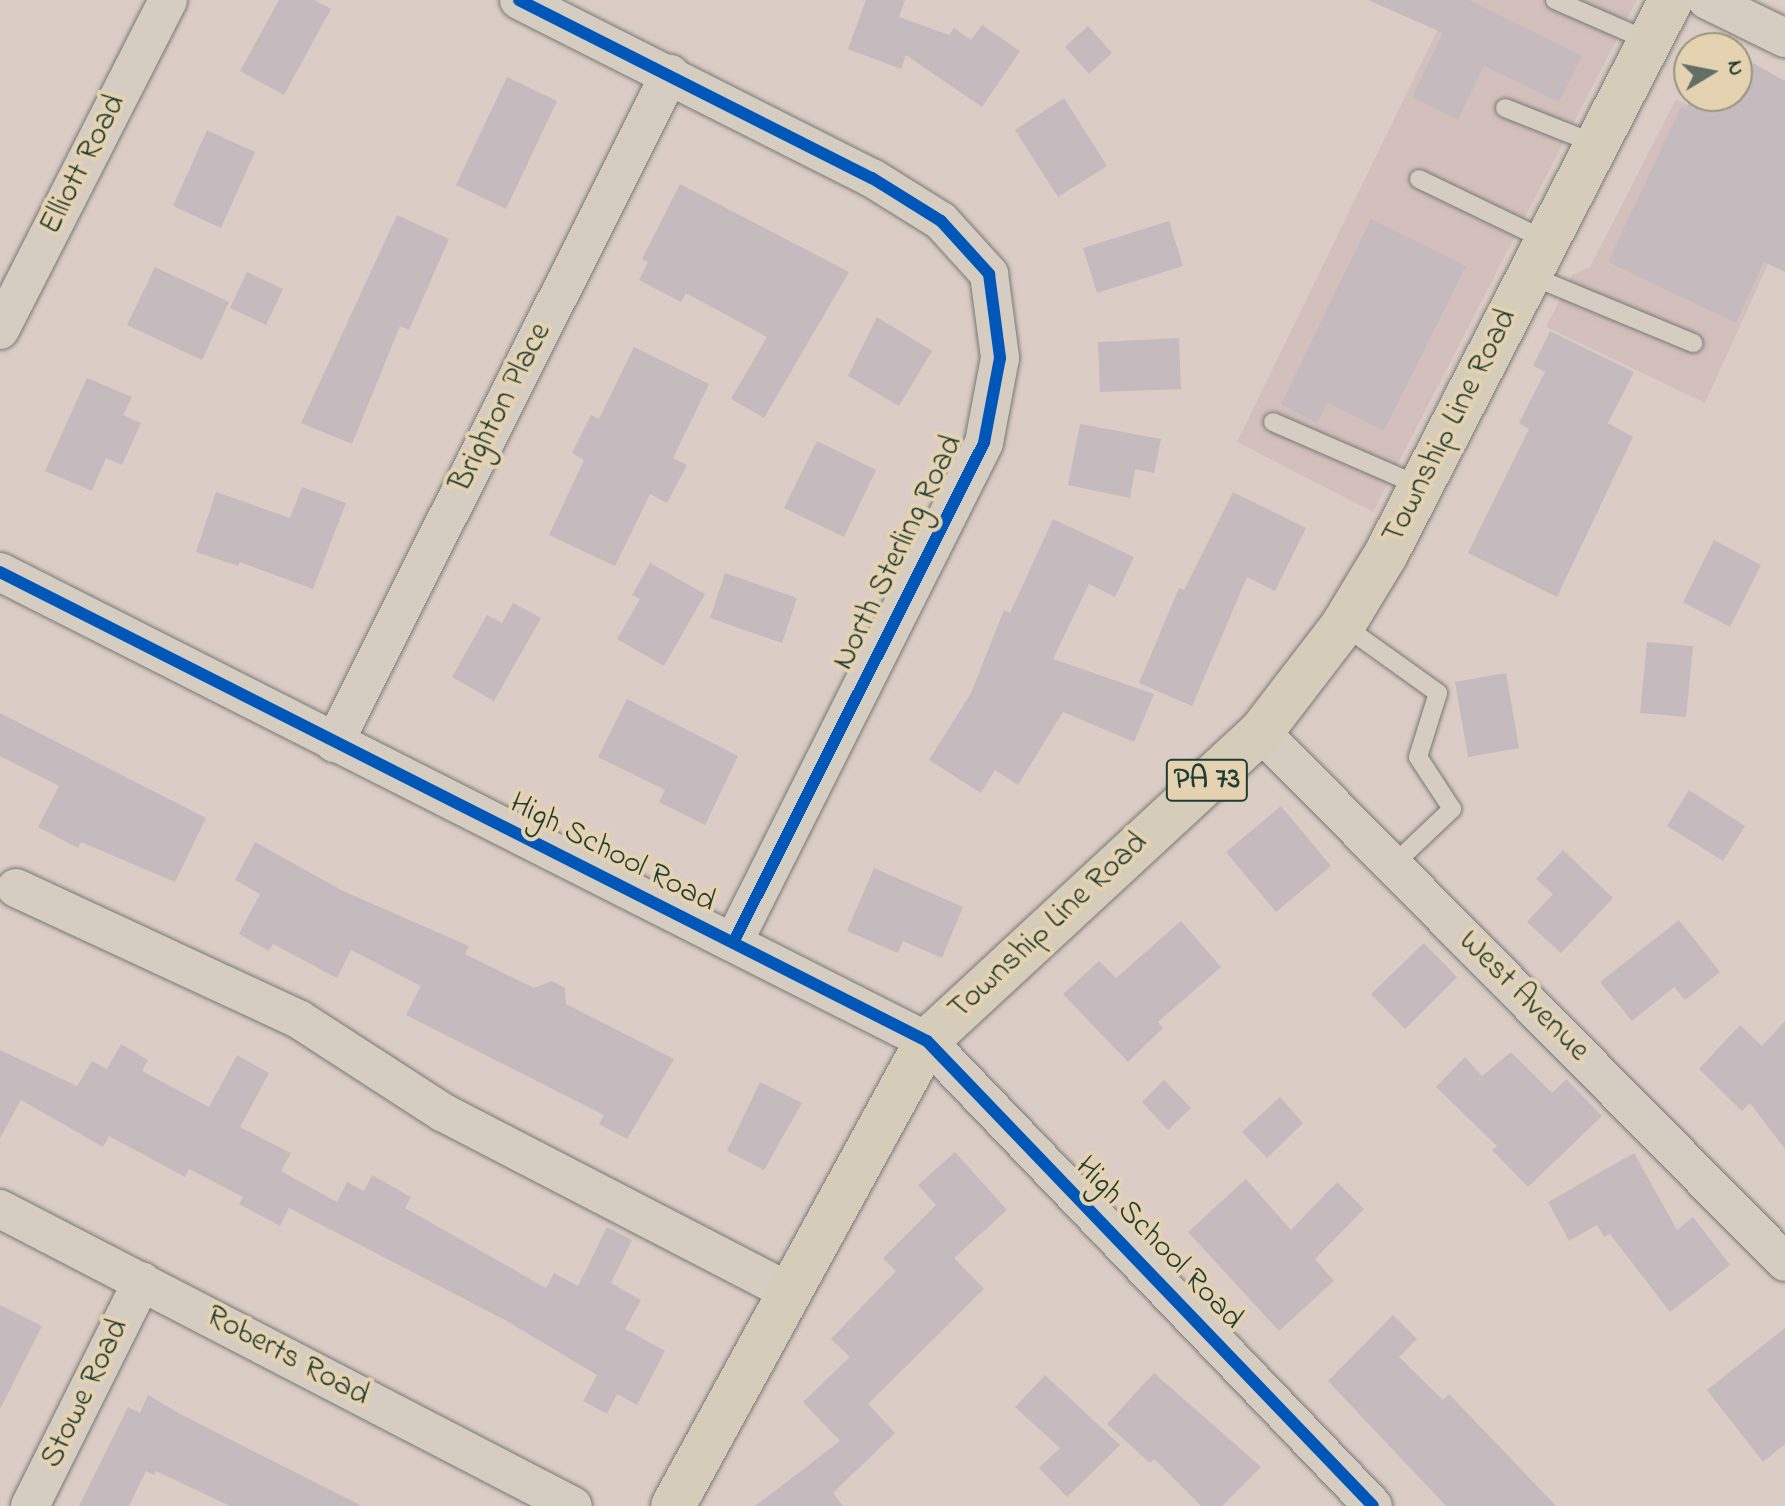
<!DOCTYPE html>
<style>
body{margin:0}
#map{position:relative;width:1785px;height:1506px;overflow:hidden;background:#dbcdc6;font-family:"Indie Flower",sans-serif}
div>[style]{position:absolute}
.built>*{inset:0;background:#d3c0bd}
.building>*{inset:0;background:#c5babd}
.roads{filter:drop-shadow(0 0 2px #797874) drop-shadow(0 0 2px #797874)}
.lane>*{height:18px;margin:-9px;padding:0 9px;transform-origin:9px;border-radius:9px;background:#d5cdc2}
.street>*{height:38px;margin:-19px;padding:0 19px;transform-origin:19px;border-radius:19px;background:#d5cdc2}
.primary>*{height:44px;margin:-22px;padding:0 22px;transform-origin:22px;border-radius:22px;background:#d5ccb9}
.cycleway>*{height:12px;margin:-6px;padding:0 6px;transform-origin:6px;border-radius:6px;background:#0057b8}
span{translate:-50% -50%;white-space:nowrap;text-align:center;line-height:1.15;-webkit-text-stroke:8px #e5d2b0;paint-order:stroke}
.shield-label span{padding:2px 6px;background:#e5d2b0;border:2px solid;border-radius:6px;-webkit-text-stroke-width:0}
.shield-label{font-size:30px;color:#1f3d34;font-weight:700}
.street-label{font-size:32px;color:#1f3d34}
.north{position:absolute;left:1673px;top:32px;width:80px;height:80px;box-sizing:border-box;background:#e5d2b0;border:2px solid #96967e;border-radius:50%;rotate:80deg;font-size:22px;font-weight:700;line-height:32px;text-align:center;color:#1f3d34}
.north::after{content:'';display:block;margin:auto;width:28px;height:36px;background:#616f67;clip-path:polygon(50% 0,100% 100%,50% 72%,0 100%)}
</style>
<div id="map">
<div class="built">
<div style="clip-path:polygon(1452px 0,1637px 0,1373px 512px,1237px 442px)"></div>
<div style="clip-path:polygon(1676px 99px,1785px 152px,1785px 227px,1705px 403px,1546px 327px,1572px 275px,1590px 267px)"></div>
</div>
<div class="building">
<div style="clip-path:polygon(279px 0,314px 0,331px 9px,284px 95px,240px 71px)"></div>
<div style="clip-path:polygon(866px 0,905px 0,899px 17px,949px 35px,954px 28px,971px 40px,982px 25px,1020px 51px,982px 107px,906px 55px,901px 69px,848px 49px)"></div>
<div style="clip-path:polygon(1368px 0,1469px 0,1582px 56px,1559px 102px,1484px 66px,1458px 120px,1412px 97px,1443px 33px)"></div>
<div style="clip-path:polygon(1088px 26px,1112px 53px,1089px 74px,1065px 47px)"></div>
<div style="clip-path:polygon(1737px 54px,1785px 81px,1785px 272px,1764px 262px,1736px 323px,1608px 262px,1681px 107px,1686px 109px,1693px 96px,1737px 96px)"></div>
<div style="clip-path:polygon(507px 77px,557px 101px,506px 209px,456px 185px)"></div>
<div style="clip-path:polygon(1064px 98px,1107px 166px,1058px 197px,1015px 130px)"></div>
<div style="clip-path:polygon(207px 130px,255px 152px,221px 228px,173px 206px)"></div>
<div style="clip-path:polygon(680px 184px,849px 272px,764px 418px,731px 399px,767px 337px,686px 293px,681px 302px,639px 280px,648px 262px,642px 259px)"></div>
<div style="clip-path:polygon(397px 215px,449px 239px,409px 330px,400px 326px,352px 444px,301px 423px)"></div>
<div style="clip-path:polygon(1371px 219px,1466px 266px,1384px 431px,1327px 403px,1317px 423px,1281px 404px)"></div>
<div style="clip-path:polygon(1169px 221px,1183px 266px,1097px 293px,1083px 248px)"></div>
<div style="clip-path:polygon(155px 267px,229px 302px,202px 360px,127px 325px)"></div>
<div style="clip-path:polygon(247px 272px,283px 289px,266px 325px,230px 308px)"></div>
<div style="clip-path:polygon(877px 317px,932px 351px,899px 406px,848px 376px)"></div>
<div style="clip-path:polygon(1550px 331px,1634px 372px,1608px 423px,1633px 437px,1557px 597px,1468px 553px,1529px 429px,1519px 423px,1545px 372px,1533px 366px)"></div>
<div style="clip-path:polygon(1179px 338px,1181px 389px,1100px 392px,1098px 342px)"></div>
<div style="clip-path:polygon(634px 347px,709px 384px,673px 458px,687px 465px,667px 503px,650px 494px,615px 566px,549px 535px,584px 460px,572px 453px,591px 415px,599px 419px)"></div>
<div style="clip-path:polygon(87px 378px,132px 397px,123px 415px,141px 423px,122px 465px,106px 458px,92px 491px,45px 471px)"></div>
<div style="clip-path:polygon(1080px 424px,1161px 439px,1154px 473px,1135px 469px,1130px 498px,1068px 485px)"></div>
<div style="clip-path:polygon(817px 441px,876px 470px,844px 537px,784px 508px)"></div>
<div style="clip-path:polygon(302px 487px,346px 503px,313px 589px,240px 562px,238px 566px,196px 552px,216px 492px,290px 518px)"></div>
<div style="clip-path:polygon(1233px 492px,1306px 528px,1275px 591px,1247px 577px,1192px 706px,1139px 683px,1179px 588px,1184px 590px)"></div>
<div style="clip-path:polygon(1053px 519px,1134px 557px,1115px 597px,1089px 584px,1053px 659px,1154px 694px,1134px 742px,1063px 712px,1018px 785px,995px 770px,981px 793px,929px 760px,971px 693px,1004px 610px,1010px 613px)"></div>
<div style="clip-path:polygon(1714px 540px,1761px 565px,1730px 627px,1683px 602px)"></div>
<div style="clip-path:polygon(650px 563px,705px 594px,664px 666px,617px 639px,640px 599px,632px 595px)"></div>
<div style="clip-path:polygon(725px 573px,797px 598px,782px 643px,710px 618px)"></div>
<div style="clip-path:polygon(513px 603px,541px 618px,494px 701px,452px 677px,487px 615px,502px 623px)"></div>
<div style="clip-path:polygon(1647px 642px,1693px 646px,1686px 717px,1640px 713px)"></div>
<div style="clip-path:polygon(1506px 673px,1519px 748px,1468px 757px,1455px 682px)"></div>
<div style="clip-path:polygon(627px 699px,738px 756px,705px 825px,659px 802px,665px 790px,598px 757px)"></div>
<div style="clip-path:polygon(0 713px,206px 818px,175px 882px,81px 842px,78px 848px,38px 827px,59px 786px,0 756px)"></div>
<div style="clip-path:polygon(1689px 790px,1745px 826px,1723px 861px,1667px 826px)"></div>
<div style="clip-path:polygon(1281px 806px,1331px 866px,1276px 912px,1226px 852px)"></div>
<div style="clip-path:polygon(255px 842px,343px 891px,469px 946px,465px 954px,534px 988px,552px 981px,565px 988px,566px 1004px,674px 1059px,627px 1139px,599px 1124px,604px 1115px,406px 1015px,421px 986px,351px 950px,337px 978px,273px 944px,269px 951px,239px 934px,260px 894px,235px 880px)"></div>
<div style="clip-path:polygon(1563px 850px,1613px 898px,1561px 953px,1527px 922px,1553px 894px,1536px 879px)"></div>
<div style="clip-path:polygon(874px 868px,963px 907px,942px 958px,903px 941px,898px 953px,847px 931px)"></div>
<div style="clip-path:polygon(1679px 920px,1720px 972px,1685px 1000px,1674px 987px,1632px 1021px,1600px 982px)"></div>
<div style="clip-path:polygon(1181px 921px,1221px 967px,1158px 1022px,1163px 1028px,1128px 1062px,1063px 994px,1099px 961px,1116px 978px)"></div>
<div style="clip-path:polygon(1424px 943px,1457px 977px,1405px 1029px,1371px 994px)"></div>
<div style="clip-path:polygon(1785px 1021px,1785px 1149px,1750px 1103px,1742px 1111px,1699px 1069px,1740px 1025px,1762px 1046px)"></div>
<div style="clip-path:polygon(121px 1044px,148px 1060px,142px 1071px,209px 1107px,237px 1055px,269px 1073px,240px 1127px,291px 1153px,281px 1171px,337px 1202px,347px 1182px,364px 1191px,372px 1175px,411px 1197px,405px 1208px,546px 1288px,554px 1273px,578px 1286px,607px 1227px,632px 1240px,611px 1283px,641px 1300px,625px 1329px,665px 1351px,637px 1405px,617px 1394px,607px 1414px,583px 1401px,597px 1375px,505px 1320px,289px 1208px,280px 1226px,239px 1204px,243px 1197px,189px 1169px,185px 1177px,109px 1136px,103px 1147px,21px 1100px,0 1138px,0 1050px,77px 1086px,92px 1061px,107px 1069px)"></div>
<div style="clip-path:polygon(1511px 1052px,1552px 1093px,1566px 1079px,1602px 1116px,1528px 1187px,1492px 1150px,1497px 1146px,1436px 1087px,1465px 1057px,1482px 1076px)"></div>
<div style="clip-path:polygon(1164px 1080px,1191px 1108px,1168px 1130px,1142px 1102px)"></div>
<div style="clip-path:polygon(760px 1082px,802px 1103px,764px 1170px,727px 1151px)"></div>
<div style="clip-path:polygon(1280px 1097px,1303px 1123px,1267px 1158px,1242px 1132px)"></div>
<div style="clip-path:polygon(955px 1152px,1007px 1210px,954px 1258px,984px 1289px,868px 1404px,895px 1433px,833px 1493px,843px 1506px,755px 1506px,840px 1441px,803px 1402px,850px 1357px,831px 1339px,896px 1271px,883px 1258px,936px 1205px,918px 1185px)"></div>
<div style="clip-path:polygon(1634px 1153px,1677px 1230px,1693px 1217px,1730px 1265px,1670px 1312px,1610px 1234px,1604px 1237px,1597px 1225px,1569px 1241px,1548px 1202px)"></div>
<div style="clip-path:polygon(1246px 1179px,1291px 1230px,1337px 1182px,1364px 1209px,1315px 1259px,1334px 1281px,1279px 1331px,1188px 1232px)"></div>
<div style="clip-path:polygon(0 1305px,42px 1326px,0 1409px)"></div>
<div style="clip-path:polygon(1393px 1315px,1417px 1339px,1399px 1357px,1443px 1400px,1449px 1394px,1556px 1506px,1446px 1506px,1328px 1381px)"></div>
<div style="clip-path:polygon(1785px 1328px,1785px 1444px,1763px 1462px,1707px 1390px)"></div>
<div style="clip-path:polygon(1154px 1373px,1261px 1467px,1222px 1506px,1201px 1506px,1154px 1459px,1150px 1463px,1107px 1424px)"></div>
<div style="clip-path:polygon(1045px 1375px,1120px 1445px,1067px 1497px,1039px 1468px,1060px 1448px,1015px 1407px)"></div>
<div style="clip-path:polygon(148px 1395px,184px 1416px,362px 1506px,230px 1506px,156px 1471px,154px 1475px,146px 1471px,129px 1506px,79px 1506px,128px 1407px,140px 1413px)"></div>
</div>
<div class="roads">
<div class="lane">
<div style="left:1555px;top:0;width:103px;rotate:23.6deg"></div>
<div style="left:1505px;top:108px;width:98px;rotate:21.6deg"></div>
<div style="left:1419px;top:179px;width:142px;rotate:25.8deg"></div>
<div style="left:1529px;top:275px;width:178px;rotate:22.5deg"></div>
<div style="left:1273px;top:422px;width:160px;rotate:23.5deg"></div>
<div style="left:1343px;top:625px;width:117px;rotate:35.6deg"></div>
<div style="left:1438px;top:693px;width:67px;rotate:107.4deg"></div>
<div style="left:1418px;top:757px;width:62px;rotate:56.8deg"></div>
<div style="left:1452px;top:809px;width:81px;rotate:136.5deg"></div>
</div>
<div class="street">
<div style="left:519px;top:0;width:395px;rotate:26.8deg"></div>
<div style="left:872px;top:178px;width:81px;rotate:31.9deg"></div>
<div style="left:941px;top:221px;width:72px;rotate:47.8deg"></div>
<div style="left:989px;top:274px;width:85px;rotate:82.5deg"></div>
<div style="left:1000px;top:358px;width:86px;rotate:100.7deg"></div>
<div style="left:984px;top:443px;width:559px;rotate:116.66deg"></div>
<div style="left:1707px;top:0;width:87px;rotate:26deg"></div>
<div style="left:0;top:330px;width:370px;rotate:-63deg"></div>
<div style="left:0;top:572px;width:1039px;rotate:26.84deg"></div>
<div style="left:927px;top:1041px;width:644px;rotate:46.19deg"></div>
<div style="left:1261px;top:732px;width:745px;rotate:45.33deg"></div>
<div style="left:334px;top:743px;width:749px;rotate:-63.33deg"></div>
<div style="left:16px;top:888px;width:313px;rotate:24.9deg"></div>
<div style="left:300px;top:1020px;width:171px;rotate:32.9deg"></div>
<div style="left:444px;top:1113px;width:390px;rotate:27.4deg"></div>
<div style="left:0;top:1209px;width:645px;rotate:27.4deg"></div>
<div style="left:30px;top:1506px;width:251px;rotate:-63.5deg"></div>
</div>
<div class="primary">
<div style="left:673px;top:1506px;width:530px;rotate:-61.36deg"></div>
<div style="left:927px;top:1041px;width:455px;rotate:-42.8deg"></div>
<div style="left:1261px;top:732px;width:135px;rotate:-52.5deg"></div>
<div style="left:1343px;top:625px;width:83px;rotate:-58.8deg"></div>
<div style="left:1386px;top:554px;width:623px;rotate:-62.78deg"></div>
</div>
</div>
<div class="cycleway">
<div style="left:519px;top:0;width:395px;rotate:26.8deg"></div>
<div style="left:872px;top:178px;width:81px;rotate:31.9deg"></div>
<div style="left:941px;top:221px;width:72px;rotate:47.8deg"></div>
<div style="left:989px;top:274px;width:85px;rotate:82.5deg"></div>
<div style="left:1000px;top:358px;width:86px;rotate:100.7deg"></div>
<div style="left:984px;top:443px;width:559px;rotate:116.66deg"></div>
<div style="left:0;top:572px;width:1039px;rotate:26.84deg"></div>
<div style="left:927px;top:1041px;width:644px;rotate:46.19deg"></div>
</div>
<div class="shield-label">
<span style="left:1207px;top:780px">PA 73</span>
</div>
<div class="street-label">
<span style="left:84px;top:165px;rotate:-63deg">Elliott Road</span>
<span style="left:502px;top:408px;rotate:-63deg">Brighton Place</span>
<span style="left:1451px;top:427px;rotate:-63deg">Township Line Road</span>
<span style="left:899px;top:553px;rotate:-64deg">North Sterling Road</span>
<span style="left:612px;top:854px;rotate:27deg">High School Road</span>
<span style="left:1049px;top:927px;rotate:-43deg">Township Line Road</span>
<span style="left:1523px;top:997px;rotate:45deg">West Avenue</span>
<span style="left:1158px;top:1244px;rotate:46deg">High School Road</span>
<span style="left:287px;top:1357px;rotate:28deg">Roberts Road</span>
<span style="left:86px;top:1394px;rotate:-64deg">Stowe Road</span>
</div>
<div class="north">N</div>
</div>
